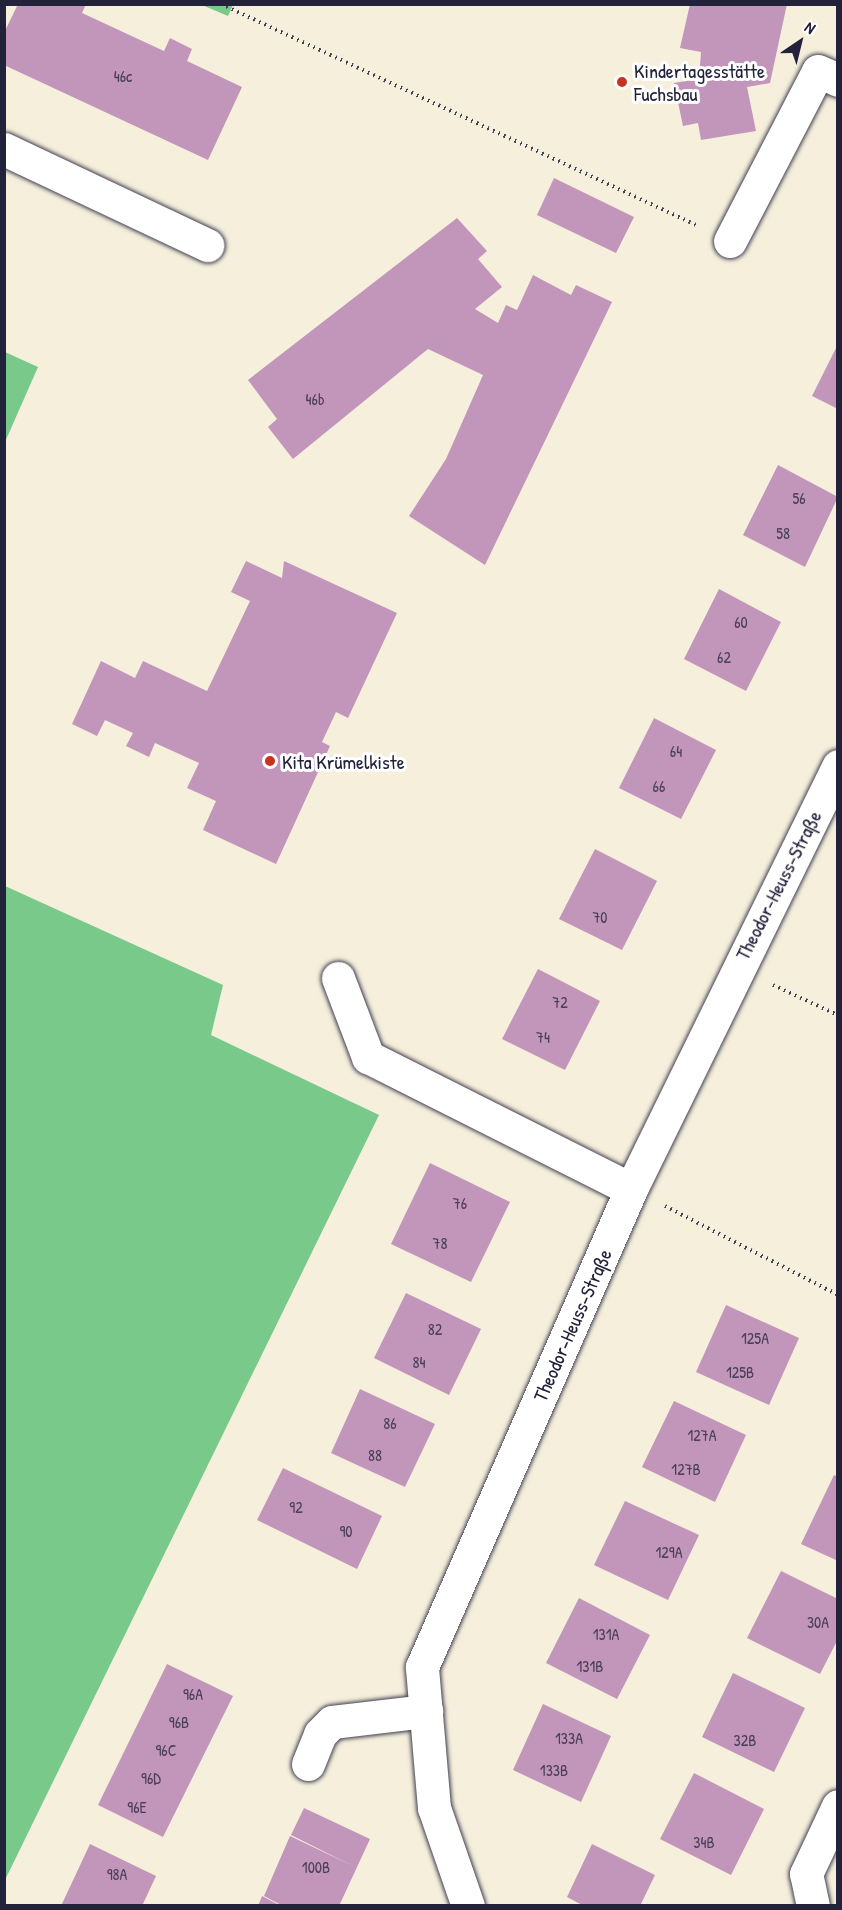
<!DOCTYPE html>
<meta charset="utf-8">
<style>
body{margin:0}
#map{position:relative;width:842px;height:1910px;overflow:hidden;background:#f5efdc;font-family:"Patrick Hand",sans-serif}
div>[style]{position:absolute}
.green>*{inset:0;background:#78c98a}
.building>*{inset:0;background:#c296ba}
.path>*{height:4px;margin-top:-2px;transform-origin:0;background:repeating-linear-gradient(90deg,#424153 0 1.5px,transparent 0 6px)}
.roads{filter:drop-shadow(0 0 2px #424153) drop-shadow(0 0 2px #424153)}
.minor>*{height:33px;margin:-16.5px;padding:0 16.5px;transform-origin:16.5px;border-radius:16.5px;background:#fff}
.dots>*{width:16px;height:16px;translate:-50% -50%;box-sizing:border-box;border:3px solid #fff;border-radius:50%}
span{translate:-50% -50%;white-space:nowrap;text-align:center;line-height:1.15;-webkit-text-stroke:6px #fff;paint-order:stroke}
.number-label{font-size:16px;color:#4a3f5b}
.number-label span{-webkit-text-stroke-width:0}
.poi-label{font-size:20px;color:#22223b}
.left{translate:0 -50%;text-align:left}
.street-label{font-size:20px;color:#22223b}
.frame{position:absolute;inset:0;border:6px solid #22223b;pointer-events:none}
.north{position:absolute;left:770px;top:12px;width:60px;height:60px;-webkit-text-stroke:4px #fff;paint-order:stroke;rotate:35deg;font-size:16px;font-weight:700;line-height:24px;text-align:center;color:#22223b}
.north::after{content:'';display:block;margin:auto;width:21px;height:27px;background:#22223b;clip-path:polygon(50% 0,100% 100%,50% 72%,0 100%)}
</style>
<div id="map">
<div class="green">
<div style="clip-path:polygon(202px 5px,233px 5px,228px 16px)"></div>
<div style="clip-path:polygon(5px 352px,38px 367px,5px 442px)"></div>
<div style="clip-path:polygon(5px 886px,223px 985px,211px 1035px,379px 1115px,5px 1880px)"></div>
</div>
<div class="building">
<div style="clip-path:polygon(18px 4px,86px 4px,82px 13px,164px 51px,170px 38px,192px 49px,187px 61px,242px 87px,208px 160px,4px 65px,4px 33px)"></div>
<div style="clip-path:polygon(690px 4px,787px 4px,770px 83px,747px 87px,756px 131px,701px 140px,698px 123px,683px 126px,674px 83px,699px 79px,701px 52px,680px 48px)"></div>
<div style="clip-path:polygon(554px 178px,634px 217px,616px 253px,537px 215px)"></div>
<div style="clip-path:polygon(457px 218px,487px 251px,478px 259px,502px 287px,475px 309px,498px 323px,506px 305px,517px 310px,533px 275px,571px 295px,576px 285px,612px 302px,485px 565px,409px 516px,446px 459px,483px 375px,428px 349px,293px 459px,268px 427px,277px 419px,248px 380px)"></div>
<div style="clip-path:polygon(838px 344px,838px 409px,812px 396px)"></div>
<div style="clip-path:polygon(778px 465px,838px 497px,805px 567px,743px 535px)"></div>
<div style="clip-path:polygon(246px 561px,282px 578px,284px 561px,397px 613px,348px 718px,336px 712px,322px 742px,330px 746px,276px 864px,203px 830px,216px 801px,187px 788px,199px 763px,155px 743px,149px 757px,126px 746px,133px 733px,105px 720px,97px 736px,72px 724px,101px 661px,135px 678px,143px 661px,207px 691px,250px 601px,231px 592px)"></div>
<div style="clip-path:polygon(719px 589px,781px 622px,746px 691px,684px 659px)"></div>
<div style="clip-path:polygon(654px 718px,716px 750px,681px 819px,619px 788px)"></div>
<div style="clip-path:polygon(595px 849px,657px 881px,622px 950px,559px 919px)"></div>
<div style="clip-path:polygon(538px 969px,600px 1001px,565px 1070px,502px 1039px)"></div>
<div style="clip-path:polygon(430px 1163px,510px 1202px,471px 1282px,391px 1244px)"></div>
<div style="clip-path:polygon(406px 1293px,481px 1329px,449px 1395px,374px 1358px)"></div>
<div style="clip-path:polygon(726px 1305px,799px 1338px,769px 1405px,696px 1372px)"></div>
<div style="clip-path:polygon(360px 1389px,435px 1424px,405px 1487px,331px 1453px)"></div>
<div style="clip-path:polygon(674px 1401px,746px 1435px,715px 1502px,642px 1467px)"></div>
<div style="clip-path:polygon(283px 1468px,382px 1516px,357px 1569px,257px 1520px)"></div>
<div style="clip-path:polygon(834px 1475px,838px 1477px,838px 1561px,801px 1544px)"></div>
<div style="clip-path:polygon(625px 1501px,699px 1535px,668px 1600px,594px 1565px)"></div>
<div style="clip-path:polygon(781px 1571px,838px 1599px,838px 1639px,820px 1674px,747px 1638px)"></div>
<div style="clip-path:polygon(579px 1598px,650px 1635px,617px 1699px,546px 1663px)"></div>
<div style="clip-path:polygon(167px 1664px,233px 1696px,163px 1837px,98px 1805px)"></div>
<div style="clip-path:polygon(733px 1673px,805px 1708px,774px 1772px,702px 1737px)"></div>
<div style="clip-path:polygon(543px 1704px,611px 1736px,581px 1802px,513px 1770px)"></div>
<div style="clip-path:polygon(694px 1773px,764px 1809px,731px 1875px,660px 1839px)"></div>
<div style="clip-path:polygon(304px 1808px,370px 1839px,339px 1906px,283px 1906px,264px 1896px,290px 1836px,353px 1866px,291px 1835px)"></div>
<div style="clip-path:polygon(90px 1844px,156px 1876px,142px 1906px,61px 1906px)"></div>
<div style="clip-path:polygon(592px 1844px,655px 1875px,640px 1906px,584px 1906px,567px 1897px)"></div>
<div style="clip-path:polygon(262px 1896px,281px 1906px,258px 1906px)"></div>
</div>
<div class="path">
<div style="left:221px;top:4px;width:524px;rotate:24.95deg"></div>
<div style="left:773px;top:985px;width:72px;rotate:24.8deg"></div>
<div style="left:665px;top:1206px;width:195px;rotate:27.2deg"></div>
</div>
<div class="roads">
<div class="minor">
<div style="left:4px;top:149px;width:225px;rotate:25.3deg"></div>
<div style="left:730px;top:241px;width:191px;rotate:-62.6deg"></div>
<div style="left:818px;top:71px;width:22px;rotate:24deg"></div>
<div style="left:338px;top:978px;width:85px;rotate:69.2deg"></div>
<div style="left:368px;top:1057px;width:294px;rotate:26.7deg"></div>
<div style="left:308px;top:1764px;width:32px;rotate:-68deg"></div>
<div style="left:320px;top:1734px;width:17px;rotate:-45deg"></div>
<div style="left:332px;top:1722px;width:95px;rotate:-6.7deg"></div>
<div style="left:468px;top:1906px;width:104px;rotate:-109.1deg"></div>
<div style="left:434px;top:1808px;width:142px;rotate:-94.9deg"></div>
<div style="left:422px;top:1667px;width:522px;rotate:-66.38deg"></div>
<div style="left:631px;top:1189px;width:471px;rotate:-63.9deg"></div>
<div style="left:813px;top:1906px;width:33px;rotate:-102deg"></div>
<div style="left:806px;top:1874px;width:75px;rotate:-64.8deg"></div>
</div>
</div>
<div class="dots">
<div style="left:622px;top:82px;background:#c8321e"></div>
<div style="left:270px;top:761px;background:#c8321e"></div>
</div>
<div class="number-label">
<span style="left:123px;top:76px">46c</span>
<span style="left:315px;top:399px">46b</span>
<span style="left:799px;top:498px">56</span>
<span style="left:783px;top:533px">58</span>
<span style="left:741px;top:622px">60</span>
<span style="left:724px;top:657px">62</span>
<span style="left:676px;top:751px">64</span>
<span style="left:659px;top:786px">66</span>
<span style="left:600px;top:917px">70</span>
<span style="left:560px;top:1002px">72</span>
<span style="left:543px;top:1037px">74</span>
<span style="left:460px;top:1203px">76</span>
<span style="left:440px;top:1243px">78</span>
<span style="left:435px;top:1329px">82</span>
<span style="left:755px;top:1338px">125A</span>
<span style="left:419px;top:1362px">84</span>
<span style="left:740px;top:1372px">125B</span>
<span style="left:390px;top:1423px">86</span>
<span style="left:702px;top:1435px">127A</span>
<span style="left:375px;top:1455px">88</span>
<span style="left:686px;top:1469px">127B</span>
<span style="left:296px;top:1507px">92</span>
<span style="left:346px;top:1531px">90</span>
<span style="left:669px;top:1552px">129A</span>
<span style="left:818px;top:1622px">30A</span>
<span style="left:606px;top:1634px">131A</span>
<span style="left:590px;top:1666px">131B</span>
<span style="left:193px;top:1694px">96A</span>
<span style="left:179px;top:1722px">96B</span>
<span style="left:569px;top:1738px">133A</span>
<span style="left:745px;top:1740px">32B</span>
<span style="left:166px;top:1750px">96C</span>
<span style="left:554px;top:1770px">133B</span>
<span style="left:151px;top:1778px">96D</span>
<span style="left:137px;top:1807px">96E</span>
<span style="left:704px;top:1842px">34B</span>
<span style="left:316px;top:1867px">100B</span>
<span style="left:117px;top:1874px">98A</span>
</div>
<div class="poi-label">
<span class="left" style="left:634px;top:82px">Kindertagesstätte<br>Fuchsbau</span>
<span class="left" style="left:282px;top:761px">Kita Krümelkiste</span>
</div>
<div class="street-label">
<span style="left:778px;top:885px;rotate:-63deg">Theodor-Heuss-Straße</span>
<span style="left:572px;top:1325px;rotate:-66deg">Theodor-Heuss-Straße</span>
</div>
<div class="frame"></div>
<div class="north">N</div>
</div>
